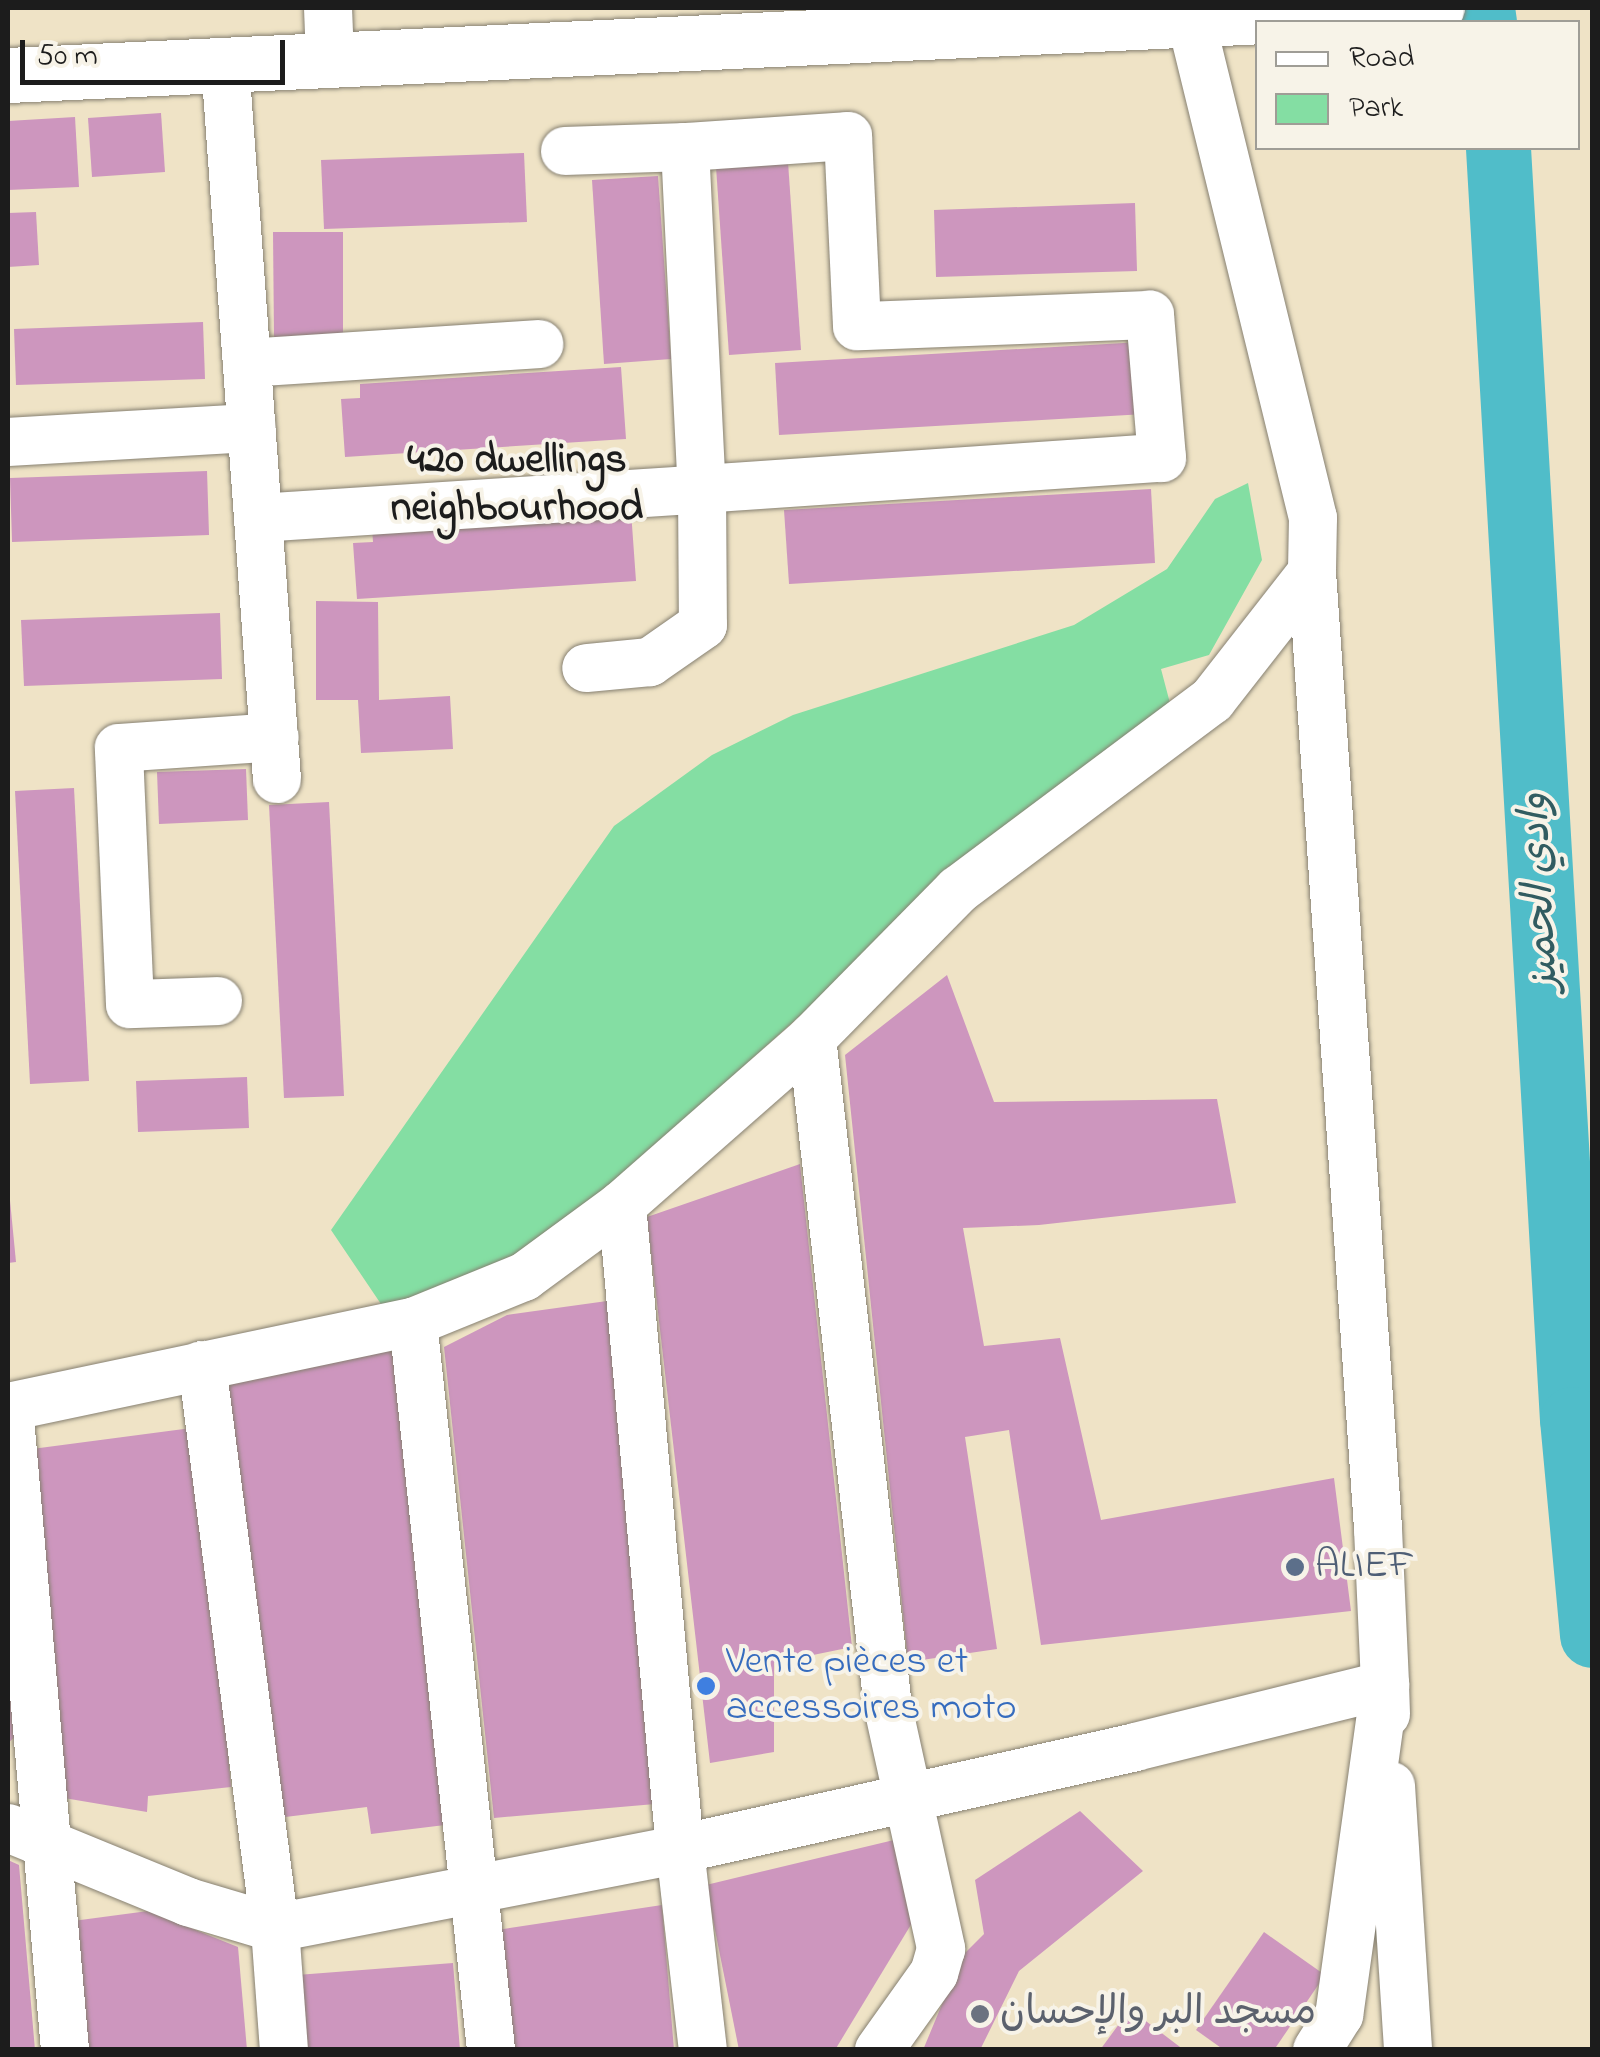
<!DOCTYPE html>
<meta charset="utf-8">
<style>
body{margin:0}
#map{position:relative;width:1600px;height:2057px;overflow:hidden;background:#efe3c6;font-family:"Indie Flower","Playpen Sans Arabic",sans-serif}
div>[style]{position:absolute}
.green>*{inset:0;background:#84dea3}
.river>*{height:65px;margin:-32.5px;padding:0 32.5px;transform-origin:32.5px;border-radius:32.5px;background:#50bdc9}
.building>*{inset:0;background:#cd96be}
.roads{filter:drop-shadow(0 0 2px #868071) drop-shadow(0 0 2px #868071)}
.minor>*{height:48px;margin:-24px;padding:0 24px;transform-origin:24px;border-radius:24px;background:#fff}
.highway>*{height:55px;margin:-27.5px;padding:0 27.5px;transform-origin:27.5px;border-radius:27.5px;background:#fff}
.dots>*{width:28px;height:28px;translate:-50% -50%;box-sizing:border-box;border:5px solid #f7f3e8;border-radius:50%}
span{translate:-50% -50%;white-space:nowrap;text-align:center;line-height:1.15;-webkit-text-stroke:8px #f7f3e8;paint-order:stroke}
.service-label{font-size:40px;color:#4e5e75}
.left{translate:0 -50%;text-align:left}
.shop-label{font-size:40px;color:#366cbe}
.worship-label{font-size:40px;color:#5b616d}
.neighbourhood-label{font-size:42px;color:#1c1c1c;font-weight:700}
.water-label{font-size:42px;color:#315c61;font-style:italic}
.frame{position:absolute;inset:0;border:10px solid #1c1c1c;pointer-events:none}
.legend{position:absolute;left:1255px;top:20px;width:325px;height:130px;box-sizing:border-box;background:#f7f3e8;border:2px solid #9f9d96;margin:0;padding:12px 18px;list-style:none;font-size:30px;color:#1c1c1c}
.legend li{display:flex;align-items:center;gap:20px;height:50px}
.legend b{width:50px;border:2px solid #9f9d96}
.scale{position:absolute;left:20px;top:40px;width:265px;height:45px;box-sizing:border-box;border:5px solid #1c1c1c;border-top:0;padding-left:12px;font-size:30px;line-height:35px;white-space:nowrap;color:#1c1c1c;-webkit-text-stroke:8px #f7f3e8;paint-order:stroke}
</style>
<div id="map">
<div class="green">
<div style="clip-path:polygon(1248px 483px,1262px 560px,1209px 655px,1161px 669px,1171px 707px,942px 889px,532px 1255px,385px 1310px,331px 1230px,614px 826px,712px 755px,793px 715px,1074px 625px,1167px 569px,1215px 499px)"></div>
</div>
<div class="river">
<div style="left:1482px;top:8px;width:14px;rotate:82deg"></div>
<div style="left:1498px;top:148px;width:1273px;rotate:86.67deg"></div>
<div style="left:1572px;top:1419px;width:217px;rotate:84.7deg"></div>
</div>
<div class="building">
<div style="clip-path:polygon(161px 113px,165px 172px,92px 177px,88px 118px)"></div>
<div style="clip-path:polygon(75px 117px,79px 187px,8px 190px,8px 121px)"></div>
<div style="clip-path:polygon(524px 153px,527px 222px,324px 229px,321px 160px)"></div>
<div style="clip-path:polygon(788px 162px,801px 350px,729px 355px,716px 167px)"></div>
<div style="clip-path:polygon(658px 176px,671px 359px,604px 364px,592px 180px)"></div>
<div style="clip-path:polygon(1135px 203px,1137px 271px,936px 277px,934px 210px)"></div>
<div style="clip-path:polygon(36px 212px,39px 265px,8px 267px,8px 213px)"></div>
<div style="clip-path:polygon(273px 232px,343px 232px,343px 337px,274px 337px)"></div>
<div style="clip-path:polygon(203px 322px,205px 379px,16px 385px,14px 329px)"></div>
<div style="clip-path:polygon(1141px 342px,1145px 414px,779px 435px,775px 363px)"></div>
<div style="clip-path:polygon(621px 367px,626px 439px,345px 457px,341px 399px,360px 398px,360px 384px)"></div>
<div style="clip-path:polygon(207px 471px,209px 535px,12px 542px,10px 478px)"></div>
<div style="clip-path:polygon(1151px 489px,1155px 563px,789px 584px,784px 510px)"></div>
<div style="clip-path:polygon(631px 511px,636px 581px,357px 599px,353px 543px,373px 542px,372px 528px)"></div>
<div style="clip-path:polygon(316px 601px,378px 602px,379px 700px,450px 696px,453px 749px,361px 753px,358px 700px,316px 700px)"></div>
<div style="clip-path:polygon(220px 613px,222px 679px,24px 686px,21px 620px)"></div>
<div style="clip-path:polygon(246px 769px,248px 820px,159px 824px,157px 772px)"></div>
<div style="clip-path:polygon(74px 788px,89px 1081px,30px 1084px,15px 791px)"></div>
<div style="clip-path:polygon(329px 802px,344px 1096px,284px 1098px,269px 805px)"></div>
<div style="clip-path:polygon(947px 975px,994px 1102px,1217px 1099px,1236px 1203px,1039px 1225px,963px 1228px,984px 1346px,1060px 1338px,1101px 1520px,1334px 1478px,1351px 1611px,1041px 1645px,1009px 1430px,965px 1437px,997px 1649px,908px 1662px,845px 1055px)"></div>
<div style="clip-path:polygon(247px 1077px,249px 1128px,138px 1132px,136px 1081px)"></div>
<div style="clip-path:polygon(800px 1164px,852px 1647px,774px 1663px,774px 1752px,710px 1763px,647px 1217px)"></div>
<div style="clip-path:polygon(8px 1180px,16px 1262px,8px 1263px)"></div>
<div style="clip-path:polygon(607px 1301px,655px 1804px,494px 1818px,444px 1347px,507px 1315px)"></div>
<div style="clip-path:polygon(396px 1345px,445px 1825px,371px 1834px,367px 1807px,277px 1818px,227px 1372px)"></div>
<div style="clip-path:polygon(199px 1427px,231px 1787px,148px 1796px,147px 1812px,64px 1798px,32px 1449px)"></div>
<div style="clip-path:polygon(8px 1657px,15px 1737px,8px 1743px)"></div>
<div style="clip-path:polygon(1080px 1811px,1143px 1871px,1019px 1971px,980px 2050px,923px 2050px,962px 1956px,984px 1934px,975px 1880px)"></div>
<div style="clip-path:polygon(894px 1840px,915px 1918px,835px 2050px,739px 2050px,706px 1885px)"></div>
<div style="clip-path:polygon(8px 1860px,19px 1865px,35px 2050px,8px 2050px)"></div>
<div style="clip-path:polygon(662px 1905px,674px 2050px,511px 2050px,497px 1930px)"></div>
<div style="clip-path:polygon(148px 1911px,238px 1947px,247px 2050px,86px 2050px,73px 1921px)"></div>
<div style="clip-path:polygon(1264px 1932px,1325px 1975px,1274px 2050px,1224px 2050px,1196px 2030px)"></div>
<div style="clip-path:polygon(453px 1963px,460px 2050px,304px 2050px,297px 1975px)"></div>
<div style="clip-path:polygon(1130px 2009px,1184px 2050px,1100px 2050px)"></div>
</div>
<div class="roads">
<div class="minor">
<div style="left:328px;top:8px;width:50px;rotate:87.7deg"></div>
<div style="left:1188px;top:8px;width:525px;rotate:76.23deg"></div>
<div style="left:1313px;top:518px;width:54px;rotate:91.1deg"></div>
<div style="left:1312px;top:572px;width:959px;rotate:86.05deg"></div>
<div style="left:1378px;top:1529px;width:156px;rotate:87.4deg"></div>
<div style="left:1385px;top:1685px;width:333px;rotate:97.9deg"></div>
<div style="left:1339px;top:2015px;width:41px;rotate:122.2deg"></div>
<div style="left:225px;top:63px;width:718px;rotate:85.85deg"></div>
<div style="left:565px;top:151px;width:120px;rotate:-1.9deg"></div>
<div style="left:247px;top:363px;width:293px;rotate:-3.7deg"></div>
<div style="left:8px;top:442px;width:244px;rotate:-3.3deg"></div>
<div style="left:259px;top:518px;width:444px;rotate:-3.7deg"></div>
<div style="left:702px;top:489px;width:461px;rotate:-3.9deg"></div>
<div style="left:1162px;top:458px;width:144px;rotate:-94.8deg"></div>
<div style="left:1150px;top:315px;width:293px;rotate:177.8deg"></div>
<div style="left:857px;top:326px;width:190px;rotate:-92.7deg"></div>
<div style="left:848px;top:136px;width:163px;rotate:176.1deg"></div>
<div style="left:685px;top:147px;width:342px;rotate:87.2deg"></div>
<div style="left:702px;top:489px;width:136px;rotate:89.6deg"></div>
<div style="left:703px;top:625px;width:65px;rotate:145.1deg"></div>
<div style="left:650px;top:662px;width:64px;rotate:174.6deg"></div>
<div style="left:218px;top:1001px;width:88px;rotate:178deg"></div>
<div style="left:130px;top:1004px;width:256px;rotate:-92.5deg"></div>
<div style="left:119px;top:748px;width:156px;rotate:-4deg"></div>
<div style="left:812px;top:1038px;width:673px;rotate:83.52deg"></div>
<div style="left:888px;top:1707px;width:248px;rotate:77.6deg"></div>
<div style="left:941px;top:1949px;width:25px;rotate:106deg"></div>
<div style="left:934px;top:1973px;width:95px;rotate:125.5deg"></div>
<div style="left:622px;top:1205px;width:647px;rotate:84.85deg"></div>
<div style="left:680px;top:1849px;width:202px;rotate:83.5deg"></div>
<div style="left:413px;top:1322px;width:732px;rotate:83.88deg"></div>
<div style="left:202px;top:1365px;width:568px;rotate:82.61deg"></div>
<div style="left:275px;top:1928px;width:122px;rotate:85.8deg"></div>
<div style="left:8px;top:1407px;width:414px;rotate:-11.9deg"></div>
<div style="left:413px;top:1322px;width:120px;rotate:-22.1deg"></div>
<div style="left:524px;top:1277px;width:122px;rotate:-36.3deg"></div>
<div style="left:622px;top:1205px;width:253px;rotate:-41.3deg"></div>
<div style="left:812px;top:1038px;width:208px;rotate:-45.4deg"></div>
<div style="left:958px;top:890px;width:317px;rotate:-36.8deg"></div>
<div style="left:1212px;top:700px;width:162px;rotate:-52deg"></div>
<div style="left:9px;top:1407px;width:645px;rotate:85.02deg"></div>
<div style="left:1391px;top:1786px;width:265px;rotate:86.3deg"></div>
<div style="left:8px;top:1828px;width:195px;rotate:22.3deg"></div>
<div style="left:188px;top:1902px;width:91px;rotate:16.6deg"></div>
<div style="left:275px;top:1928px;width:413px;rotate:-11deg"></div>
<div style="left:680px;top:1849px;width:466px;rotate:-12.6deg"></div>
<div style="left:1135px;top:1747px;width:258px;rotate:-13.9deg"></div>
<div style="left:1385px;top:1685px;width:29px;rotate:88deg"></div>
</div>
<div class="highway">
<div style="left:8px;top:75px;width:1430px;rotate:-2.69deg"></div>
</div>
</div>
<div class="dots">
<div style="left:1295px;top:1567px;background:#5c6f8a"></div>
<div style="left:706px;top:1686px;background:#3f7fe0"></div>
<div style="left:980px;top:2014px;background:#6b7280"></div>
</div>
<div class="service-label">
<span class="left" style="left:1315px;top:1567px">ALIEF</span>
</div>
<div class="shop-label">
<span class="left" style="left:726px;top:1686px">Vente pièces et<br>accessoires moto</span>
</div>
<div class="worship-label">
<span class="left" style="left:1000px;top:2014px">مسجد البر والإحسان</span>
</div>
<div class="neighbourhood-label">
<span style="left:517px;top:485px">420 dwellings<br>neighbourhood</span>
</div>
<div class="water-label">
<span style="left:1541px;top:892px;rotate:-93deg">وادي الحميز</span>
</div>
<div class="frame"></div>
<ul class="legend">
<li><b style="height:12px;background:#fff"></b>Road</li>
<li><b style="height:28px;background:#84dea3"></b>Park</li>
</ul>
<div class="scale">50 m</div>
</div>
